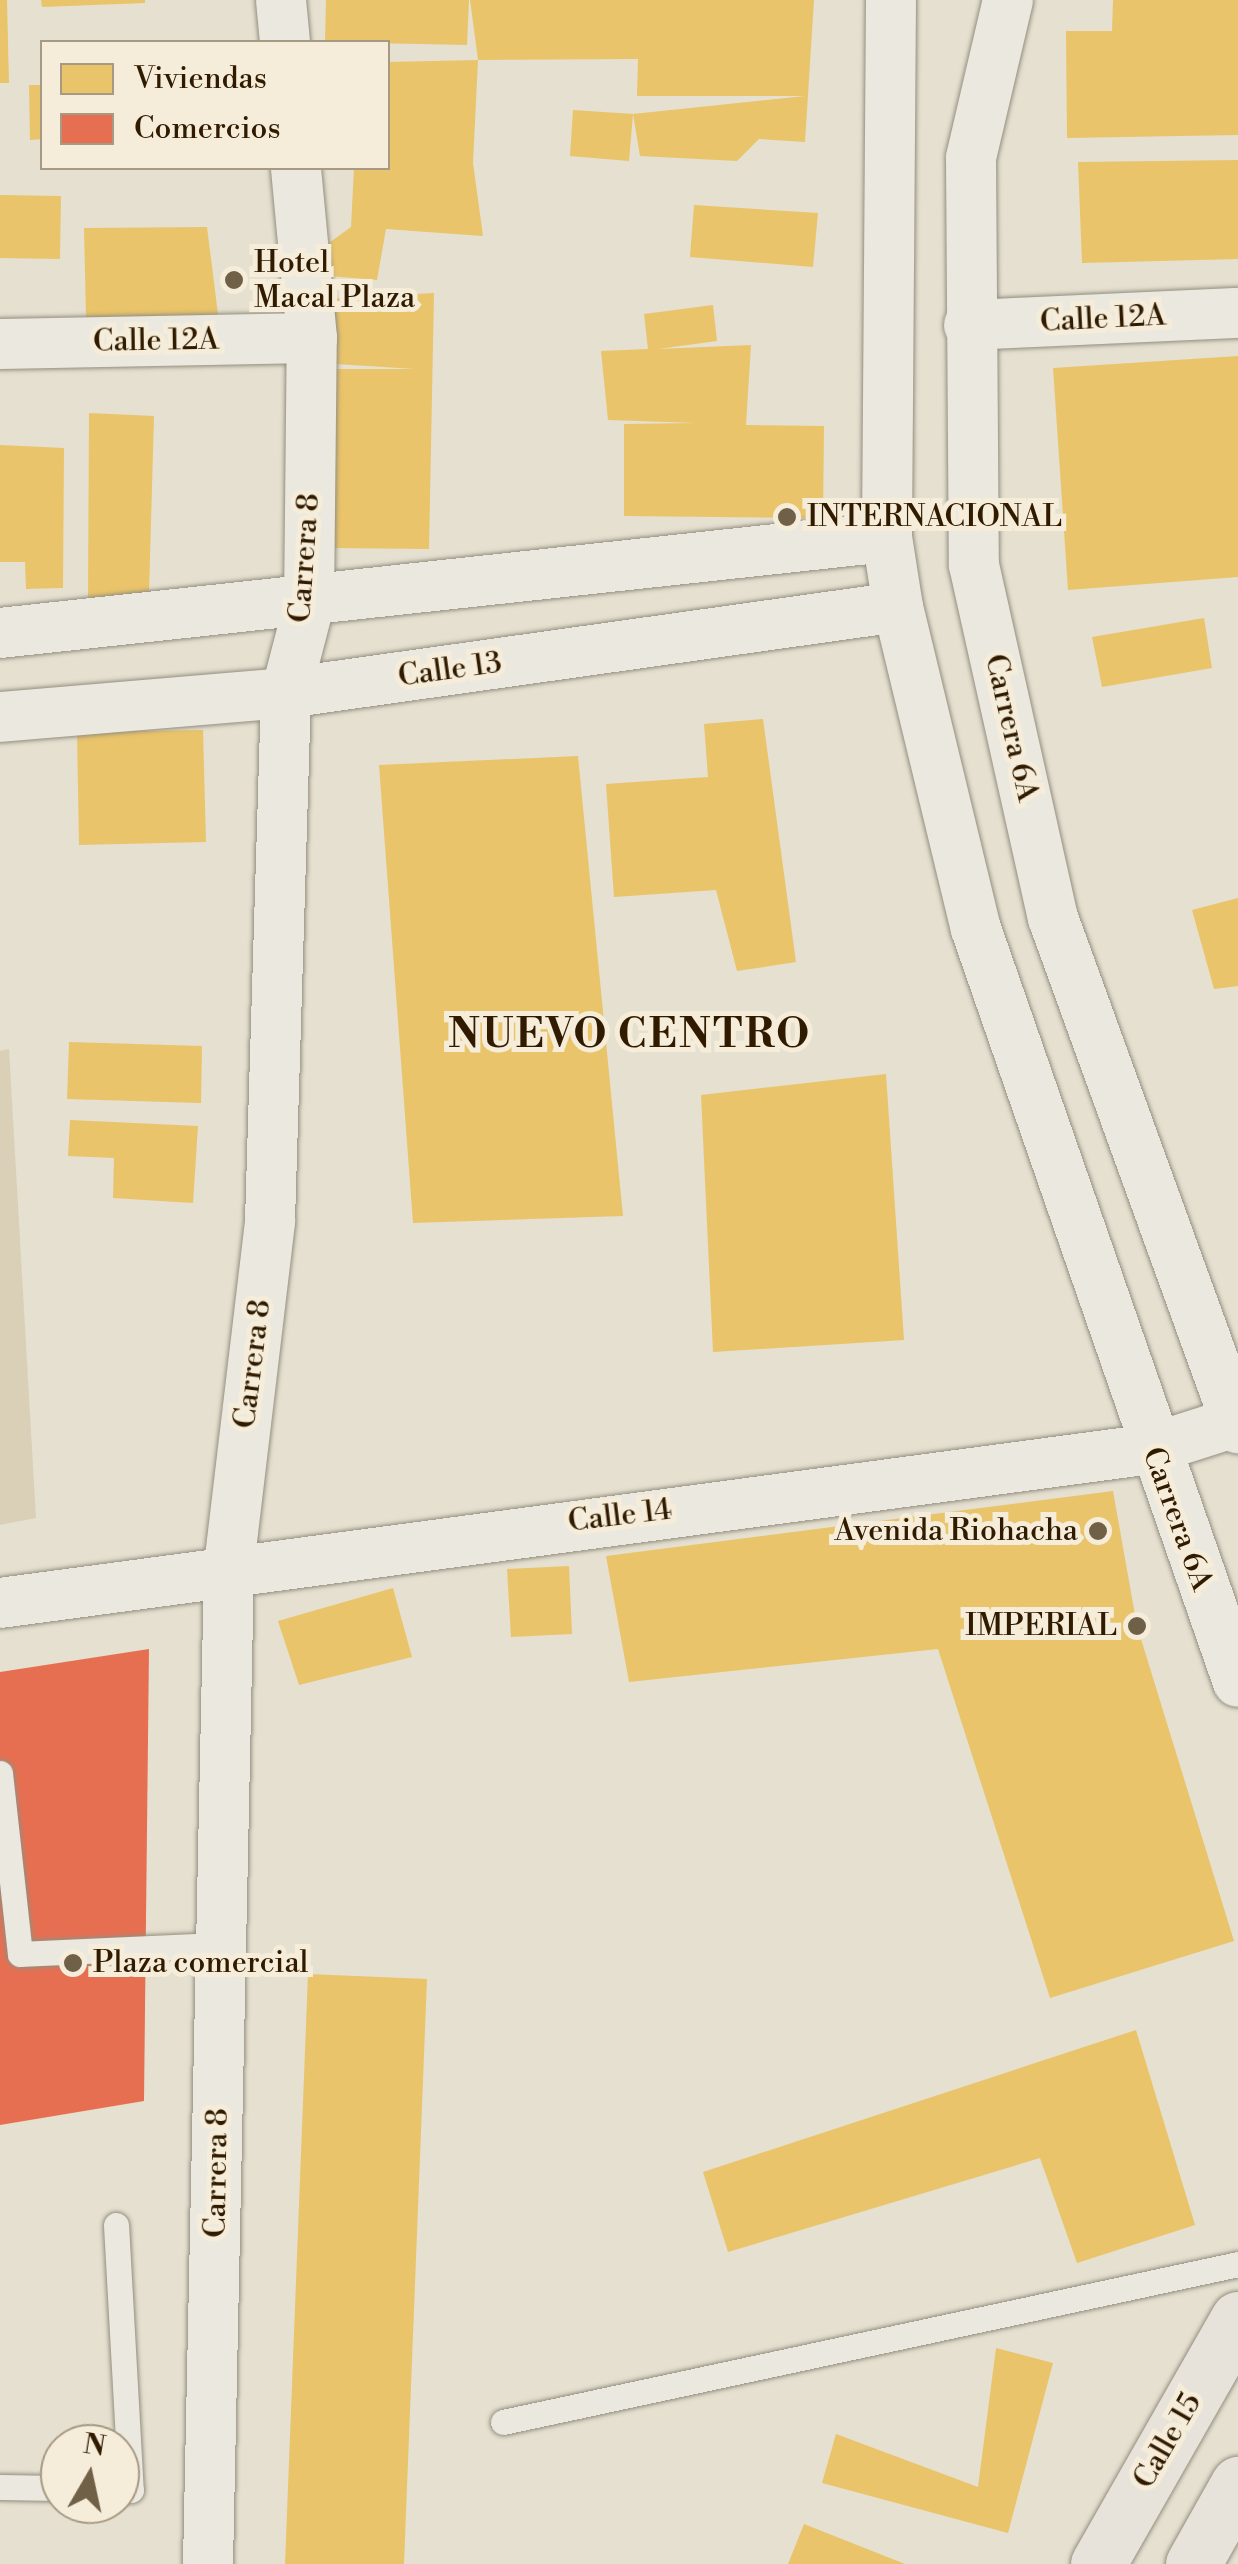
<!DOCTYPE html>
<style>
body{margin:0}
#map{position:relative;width:1238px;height:2564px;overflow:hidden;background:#e5e0cf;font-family:"Libre Bodoni",serif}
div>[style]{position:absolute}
.green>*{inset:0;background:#d9d0b7}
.homes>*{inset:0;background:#e9c46a}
.shops>*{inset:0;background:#e76f51}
.roads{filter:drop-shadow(0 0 2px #948e80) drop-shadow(0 0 2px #948e80)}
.service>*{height:25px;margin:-12.5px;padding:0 12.5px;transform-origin:12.5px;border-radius:12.5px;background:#ebe8df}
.minor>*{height:50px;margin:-25px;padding:0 25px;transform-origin:25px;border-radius:25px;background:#ebe8df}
.trunk>*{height:55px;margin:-27.5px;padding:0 27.5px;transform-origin:27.5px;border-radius:27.5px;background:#e8e3da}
.dots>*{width:28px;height:28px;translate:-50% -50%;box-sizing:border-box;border:5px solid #f5edd9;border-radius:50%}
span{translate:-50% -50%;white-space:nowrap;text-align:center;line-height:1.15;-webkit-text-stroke:10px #f5edd9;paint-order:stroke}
.poi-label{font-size:30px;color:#311b00}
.left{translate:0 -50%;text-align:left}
.right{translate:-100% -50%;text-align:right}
.street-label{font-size:30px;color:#311b00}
.district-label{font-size:40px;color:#311b00;font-weight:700;letter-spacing:2.5px}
.legend{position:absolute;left:40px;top:40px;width:350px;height:130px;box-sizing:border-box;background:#f5edd9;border:2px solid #a79982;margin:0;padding:12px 18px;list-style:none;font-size:30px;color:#311b00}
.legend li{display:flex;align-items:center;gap:20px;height:50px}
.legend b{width:50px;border:2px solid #a79982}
.north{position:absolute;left:40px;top:2424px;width:100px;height:100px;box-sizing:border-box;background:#f5edd9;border:2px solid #a79982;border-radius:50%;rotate:9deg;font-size:28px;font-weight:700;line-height:40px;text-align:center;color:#311b00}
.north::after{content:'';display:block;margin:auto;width:35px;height:45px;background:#706048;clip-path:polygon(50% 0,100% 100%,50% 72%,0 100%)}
</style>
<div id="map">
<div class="green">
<div style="clip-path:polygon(9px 1049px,36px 1518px,0 1525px,0 1051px)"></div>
</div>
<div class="homes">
<div style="clip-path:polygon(0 0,7px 0,9px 83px,0 83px)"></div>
<div style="clip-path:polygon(41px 0,145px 0,145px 3px,42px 7px)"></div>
<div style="clip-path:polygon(326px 0,469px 0,467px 45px,325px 42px)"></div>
<div style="clip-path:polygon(470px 0,814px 0,805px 142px,759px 139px,737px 161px,640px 156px,633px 114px,805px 96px,637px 96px,638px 59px,478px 60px)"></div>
<div style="clip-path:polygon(1113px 0,1238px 0,1238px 135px,1067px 138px,1066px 31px,1112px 31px)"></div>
<div style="clip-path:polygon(478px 60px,473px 163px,483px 236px,386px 229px,377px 280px,316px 275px,322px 248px,351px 227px,354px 168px,388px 168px,388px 62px)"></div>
<div style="clip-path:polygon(29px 85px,42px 85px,42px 139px,30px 140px)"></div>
<div style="clip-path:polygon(573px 110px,633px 114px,629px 161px,570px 156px)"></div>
<div style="clip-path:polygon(1238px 160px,1238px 259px,1082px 263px,1078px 162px)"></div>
<div style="clip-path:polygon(0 195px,61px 196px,60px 259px,0 258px)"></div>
<div style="clip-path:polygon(694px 205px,818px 213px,813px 267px,690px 257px)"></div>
<div style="clip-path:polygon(207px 227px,220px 330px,86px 318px,84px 228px)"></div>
<div style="clip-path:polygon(434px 293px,429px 549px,333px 548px,335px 369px,415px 369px,320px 363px,324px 299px)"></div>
<div style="clip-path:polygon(713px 305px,717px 341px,658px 349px,751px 345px,746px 425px,824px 426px,823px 518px,624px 516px,624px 424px,696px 423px,608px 420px,601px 351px,648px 349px,644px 314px)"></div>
<div style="clip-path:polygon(1238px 356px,1238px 577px,1068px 590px,1053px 368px)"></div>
<div style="clip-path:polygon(89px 413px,154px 416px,149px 594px,88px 598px)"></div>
<div style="clip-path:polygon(0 445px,64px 448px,63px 588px,26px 589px,25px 562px,0 562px)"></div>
<div style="clip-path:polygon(1204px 618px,1212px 668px,1102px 687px,1092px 637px)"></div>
<div style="clip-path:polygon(763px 719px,796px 962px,737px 971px,716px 890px,614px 897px,606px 784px,708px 777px,704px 724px)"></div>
<div style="clip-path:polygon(203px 730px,206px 842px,79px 845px,77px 732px)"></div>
<div style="clip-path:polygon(578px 756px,623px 1216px,413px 1223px,379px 765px)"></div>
<div style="clip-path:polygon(1238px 898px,1238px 986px,1214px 989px,1192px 910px)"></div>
<div style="clip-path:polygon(69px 1042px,202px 1046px,201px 1103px,67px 1099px)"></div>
<div style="clip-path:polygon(886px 1074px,904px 1340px,713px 1352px,701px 1095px)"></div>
<div style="clip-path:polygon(70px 1120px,198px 1126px,193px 1203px,113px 1198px,114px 1158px,68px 1156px)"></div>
<div style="clip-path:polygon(1113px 1491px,1137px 1626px,1234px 1941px,1050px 1998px,938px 1649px,629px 1682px,606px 1556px)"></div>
<div style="clip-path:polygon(569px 1566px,572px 1634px,511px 1637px,507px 1569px)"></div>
<div style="clip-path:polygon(393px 1588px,412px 1657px,299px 1685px,278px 1621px)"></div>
<div style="clip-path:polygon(308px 1974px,427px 1979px,404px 2564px,285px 2564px)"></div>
<div style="clip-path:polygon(1136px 2030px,1195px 2225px,1077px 2263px,1040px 2158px,728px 2252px,703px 2172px)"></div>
<div style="clip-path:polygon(996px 2348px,1053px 2363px,1008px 2533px,822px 2483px,836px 2434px,978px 2487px)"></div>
<div style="clip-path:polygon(804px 2524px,905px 2564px,788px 2564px)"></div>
</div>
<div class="shops">
<div style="clip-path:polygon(149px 1649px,144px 2101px,0 2125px,0 1672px)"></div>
</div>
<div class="roads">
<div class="service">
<div style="left:0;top:1773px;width:182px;rotate:83.7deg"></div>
<div style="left:20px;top:1954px;width:202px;rotate:-2.6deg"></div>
<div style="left:116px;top:2225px;width:265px;rotate:86.8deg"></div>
<div style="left:131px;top:2490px;width:11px;rotate:180deg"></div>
<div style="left:503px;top:2422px;width:752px;rotate:-12.13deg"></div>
<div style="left:0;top:2487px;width:60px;rotate:1deg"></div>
</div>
<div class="minor">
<div style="left:281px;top:0;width:42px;rotate:84.6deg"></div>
<div style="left:891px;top:0;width:537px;rotate:90.43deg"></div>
<div style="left:887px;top:537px;width:71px;rotate:81.1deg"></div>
<div style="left:898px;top:607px;width:331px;rotate:76.4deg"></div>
<div style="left:976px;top:929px;width:797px;rotate:70.82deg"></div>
<div style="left:1008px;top:0;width:162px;rotate:103.2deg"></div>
<div style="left:971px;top:158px;width:407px;rotate:89.6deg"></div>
<div style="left:974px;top:565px;width:362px;rotate:77.4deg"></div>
<div style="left:1053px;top:918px;width:543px;rotate:70.06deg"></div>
<div style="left:969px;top:325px;width:269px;rotate:-2.6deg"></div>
<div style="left:0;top:344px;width:312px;rotate:-1.1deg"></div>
<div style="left:0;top:633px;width:892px;rotate:-6.18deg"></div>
<div style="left:0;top:717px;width:287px;rotate:-4.8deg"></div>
<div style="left:286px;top:693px;width:618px;rotate:-8deg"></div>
<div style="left:0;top:1603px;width:1161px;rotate:-7.62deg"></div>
<div style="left:1151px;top:1449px;width:91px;rotate:-17.8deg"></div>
<div style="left:208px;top:2564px;width:998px;rotate:-88.79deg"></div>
<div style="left:229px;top:1566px;width:347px;rotate:-83.2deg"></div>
<div style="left:270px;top:1221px;width:528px;rotate:-88.26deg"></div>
<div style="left:286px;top:693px;width:91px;rotate:-75.4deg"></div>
<div style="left:309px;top:605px;width:267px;rotate:-89.4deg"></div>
<div style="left:312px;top:338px;width:171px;rotate:-95.4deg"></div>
</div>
<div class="trunk">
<div style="left:1098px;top:2564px;width:282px;rotate:-60.3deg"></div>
<div style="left:1193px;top:2564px;width:92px;rotate:-60.6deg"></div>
</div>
</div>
<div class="dots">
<div style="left:234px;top:280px;background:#706048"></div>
<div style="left:787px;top:517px;background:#706048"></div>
<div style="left:1098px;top:1531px;background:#706048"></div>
<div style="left:1137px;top:1626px;background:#706048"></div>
<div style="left:73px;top:1963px;background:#706048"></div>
</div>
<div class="poi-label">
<span class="left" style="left:254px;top:280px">Hotel<br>Macal Plaza</span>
<span class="left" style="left:807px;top:517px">INTERNACIONAL</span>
<span class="right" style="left:1078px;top:1531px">Avenida Riohacha</span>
<span class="right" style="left:1117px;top:1626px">IMPERIAL</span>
<span class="left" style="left:93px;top:1963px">Plaza comercial</span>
</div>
<div class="street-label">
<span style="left:1103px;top:319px;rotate:-3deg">Calle 12A</span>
<span style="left:156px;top:341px;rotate:-1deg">Calle 12A</span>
<span style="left:305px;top:558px;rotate:-86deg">Carrera 8</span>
<span style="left:450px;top:670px;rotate:-8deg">Calle 13</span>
<span style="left:1011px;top:728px;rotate:77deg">Carrera 6A</span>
<span style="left:253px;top:1364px;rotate:-83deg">Carrera 8</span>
<span style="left:620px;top:1516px;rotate:-7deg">Calle 14</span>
<span style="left:1177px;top:1519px;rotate:70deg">Carrera 6A</span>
<span style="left:217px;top:2173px;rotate:-89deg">Carrera 8</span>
<span style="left:1168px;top:2441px;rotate:-60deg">Calle 15</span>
</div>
<div class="district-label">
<span style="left:630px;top:1035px">NUEVO CENTRO</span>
</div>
<ul class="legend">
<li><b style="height:28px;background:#e9c46a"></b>Viviendas</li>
<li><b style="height:28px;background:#e76f51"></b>Comercios</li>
</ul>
<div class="north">N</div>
</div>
